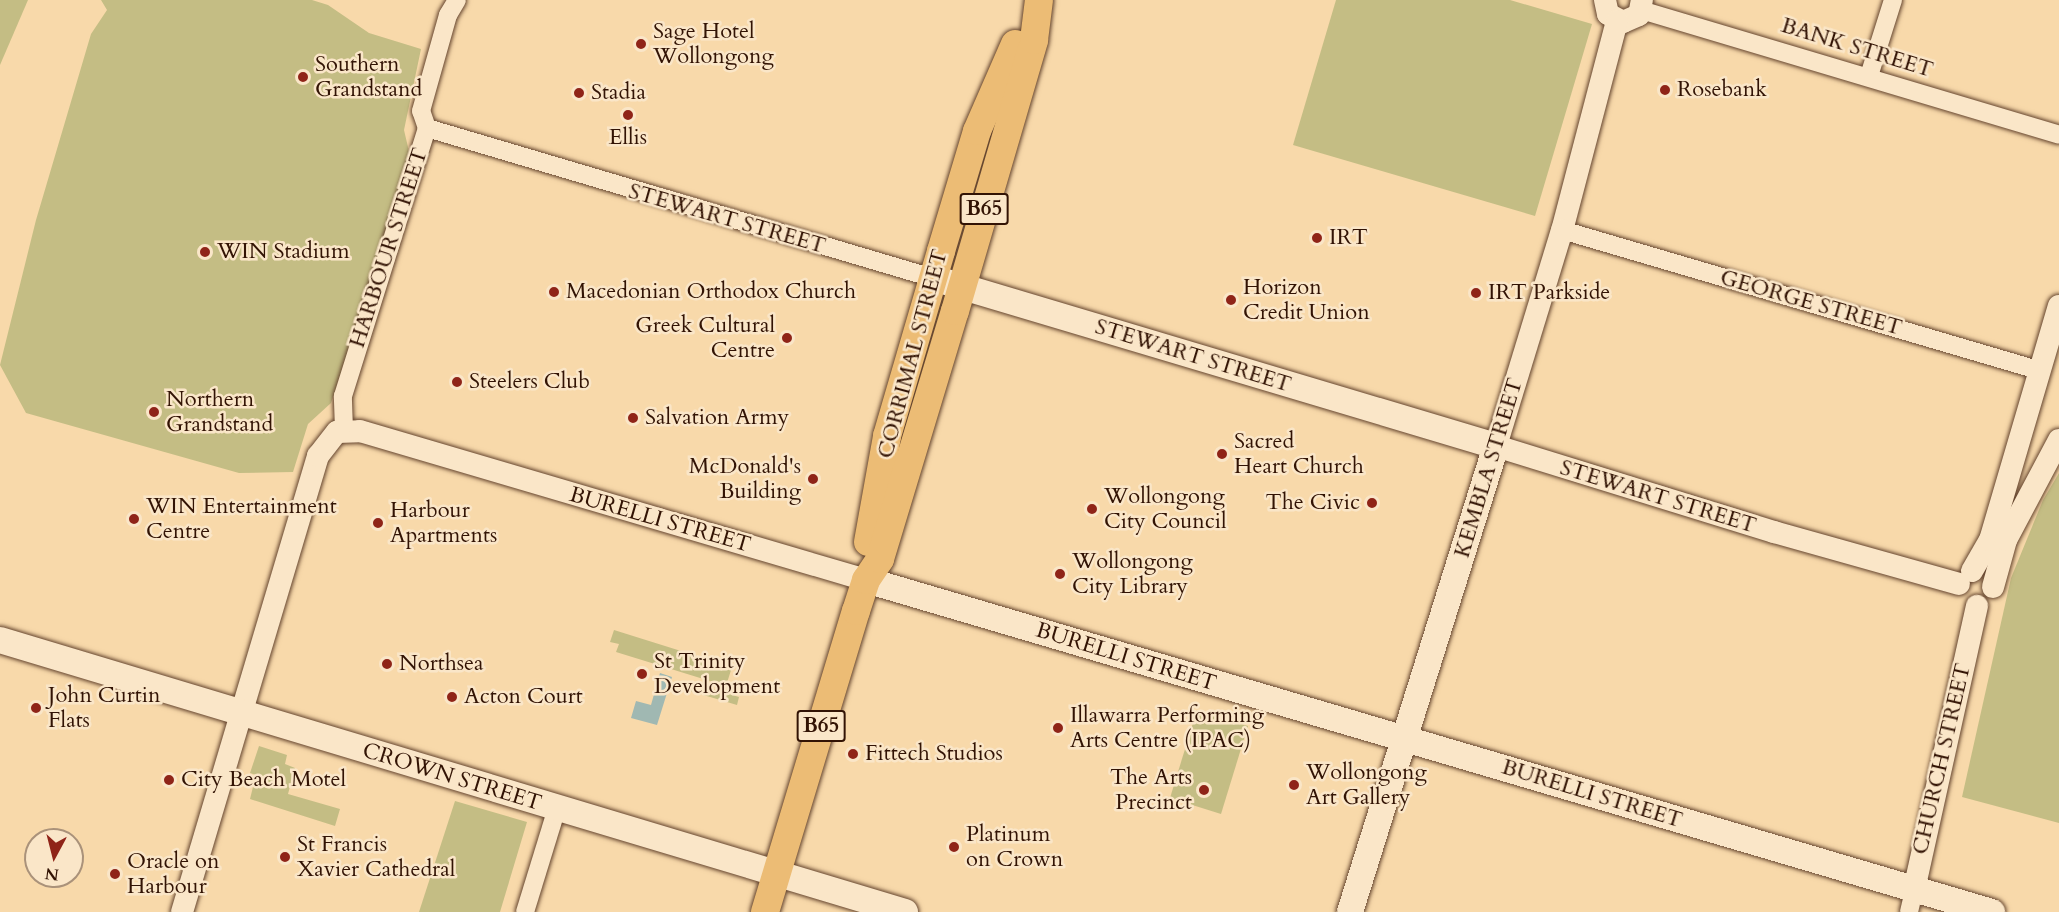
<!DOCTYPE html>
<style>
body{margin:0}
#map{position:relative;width:2059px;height:912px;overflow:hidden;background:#f8d9aa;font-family:Cardo,serif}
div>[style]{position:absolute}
.green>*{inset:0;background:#c4bd84}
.water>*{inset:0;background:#a0b8b2}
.roads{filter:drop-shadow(0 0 2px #64442e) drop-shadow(0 0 2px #64442e)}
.minor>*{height:18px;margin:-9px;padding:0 9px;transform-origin:9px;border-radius:9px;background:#fae6c8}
.tertiary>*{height:22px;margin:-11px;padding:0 11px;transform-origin:11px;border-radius:11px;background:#fae6c8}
.secondary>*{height:26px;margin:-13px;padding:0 13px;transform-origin:13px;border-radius:13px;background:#fae6c8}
.primary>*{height:28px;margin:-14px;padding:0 14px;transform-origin:14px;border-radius:14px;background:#ecbc75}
.dots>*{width:16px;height:16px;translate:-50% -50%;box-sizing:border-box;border:3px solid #fae6c8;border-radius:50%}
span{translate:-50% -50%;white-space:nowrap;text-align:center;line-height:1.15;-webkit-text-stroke:5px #fae6c8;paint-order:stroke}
.shield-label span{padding:2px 4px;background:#fae6c8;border:2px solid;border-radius:4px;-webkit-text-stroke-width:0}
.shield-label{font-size:21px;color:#321304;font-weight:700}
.poi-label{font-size:22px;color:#321304}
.left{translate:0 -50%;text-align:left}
.right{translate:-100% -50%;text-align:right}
.street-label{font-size:22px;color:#321304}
.north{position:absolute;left:24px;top:828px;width:60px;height:60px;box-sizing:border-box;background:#fae6c8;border:2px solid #aa927a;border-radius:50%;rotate:187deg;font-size:16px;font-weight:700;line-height:24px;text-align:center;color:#321304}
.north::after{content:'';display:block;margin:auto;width:21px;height:27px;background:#8f2418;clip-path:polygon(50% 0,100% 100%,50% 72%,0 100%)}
</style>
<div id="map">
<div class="green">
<div style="clip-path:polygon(0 0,28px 0,0 65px)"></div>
<div style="clip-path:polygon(101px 0,312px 0,328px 5px,369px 33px,421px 49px,404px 130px,411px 160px,331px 403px,308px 424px,293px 472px,239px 473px,26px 413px,0 365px,36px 220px,91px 34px,107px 10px)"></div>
<div style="clip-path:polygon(1336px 0,1510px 0,1592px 24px,1535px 216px,1293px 145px)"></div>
<div style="clip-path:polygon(2059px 473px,2059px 823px,1962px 797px,2011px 578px,2043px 500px)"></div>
<div style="clip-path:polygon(614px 630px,732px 667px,726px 686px,616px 652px,619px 644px,610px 642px)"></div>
<div style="clip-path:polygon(692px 683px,739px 697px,737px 705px,690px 691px)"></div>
<div style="clip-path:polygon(1197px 710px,1248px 726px,1221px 814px,1170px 798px)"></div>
<div style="clip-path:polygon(259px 746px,287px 755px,285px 764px,295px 768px,288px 794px,340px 809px,335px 826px,250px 799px,256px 775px,250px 773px)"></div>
<div style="clip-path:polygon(455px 801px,527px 822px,500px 912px,419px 912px)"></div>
</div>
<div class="water">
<div style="clip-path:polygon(660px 673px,672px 677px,657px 725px,631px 718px,636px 701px,651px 705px)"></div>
</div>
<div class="roads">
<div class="minor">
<div style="left:1641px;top:10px;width:436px;rotate:16.6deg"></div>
<div style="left:1869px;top:76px;width:80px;rotate:-72.5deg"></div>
<div style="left:427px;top:128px;width:528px;rotate:16.51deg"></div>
<div style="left:1562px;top:230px;width:497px;rotate:16.4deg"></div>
<div style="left:344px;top:430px;width:34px;rotate:-92deg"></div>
<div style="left:343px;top:396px;width:281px;rotate:-72.6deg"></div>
<div style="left:427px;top:128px;width:18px;rotate:-109deg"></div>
<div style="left:421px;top:111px;width:100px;rotate:-74.3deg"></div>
<div style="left:448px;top:15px;width:17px;rotate:-59deg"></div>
<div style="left:525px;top:912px;width:109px;rotate:-72.9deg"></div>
<div style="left:1909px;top:912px;width:23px;rotate:-77deg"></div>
</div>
<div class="tertiary">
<div style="left:1605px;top:0;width:14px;rotate:78deg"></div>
<div style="left:1608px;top:14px;width:17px;rotate:28deg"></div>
<div style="left:1623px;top:22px;width:17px;rotate:-24deg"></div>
<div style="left:1639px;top:15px;width:15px;rotate:-79deg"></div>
<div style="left:1617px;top:21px;width:216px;rotate:104.7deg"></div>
<div style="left:1562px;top:230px;width:226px;rotate:107deg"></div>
<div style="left:1496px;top:446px;width:291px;rotate:17.2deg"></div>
<div style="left:1774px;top:532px;width:192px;rotate:15.7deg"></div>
<div style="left:1972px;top:571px;width:36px;rotate:-60deg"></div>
<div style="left:1990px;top:540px;width:244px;rotate:-73.6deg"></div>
<div style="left:1993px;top:587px;width:49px;rotate:-74.5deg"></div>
<div style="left:2006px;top:540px;width:113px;rotate:-62.1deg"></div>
<div style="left:1914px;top:890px;width:291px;rotate:-77.5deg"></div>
<div style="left:182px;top:912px;width:476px;rotate:-73.4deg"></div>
<div style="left:318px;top:456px;width:31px;rotate:-52deg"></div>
<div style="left:337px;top:432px;width:23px;rotate:-2deg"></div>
<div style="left:360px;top:431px;width:527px;rotate:16.41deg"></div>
</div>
<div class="secondary">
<div style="left:933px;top:278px;width:588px;rotate:16.62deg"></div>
<div style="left:1496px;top:446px;width:488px;rotate:107.4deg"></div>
<div style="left:866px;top:580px;width:1174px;rotate:16.43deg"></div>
<div style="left:0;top:640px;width:945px;rotate:16.73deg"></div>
</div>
<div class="primary">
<div style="left:868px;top:542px;width:108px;rotate:-79.8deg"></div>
<div style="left:887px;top:436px;width:193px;rotate:-73.7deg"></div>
<div style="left:941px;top:251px;width:125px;rotate:-73.3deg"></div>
<div style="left:977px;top:131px;width:95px;rotate:-66.4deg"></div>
<div style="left:765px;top:912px;width:314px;rotate:-73.2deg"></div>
<div style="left:856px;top:611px;width:33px;rotate:-72deg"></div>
<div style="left:866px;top:580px;width:25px;rotate:-56deg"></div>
<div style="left:880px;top:559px;width:259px;rotate:-73.2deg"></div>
<div style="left:955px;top:311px;width:282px;rotate:-73.7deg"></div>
<div style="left:1034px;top:40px;width:40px;rotate:-82.9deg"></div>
</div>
</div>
<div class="dots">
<div style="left:641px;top:44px;background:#8f2418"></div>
<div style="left:303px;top:77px;background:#8f2418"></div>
<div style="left:1665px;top:90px;background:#8f2418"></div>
<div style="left:579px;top:93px;background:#8f2418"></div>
<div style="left:628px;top:115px;background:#8f2418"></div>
<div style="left:1317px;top:238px;background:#8f2418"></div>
<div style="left:205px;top:252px;background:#8f2418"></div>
<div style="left:554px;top:292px;background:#8f2418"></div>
<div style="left:1476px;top:293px;background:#8f2418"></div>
<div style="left:1231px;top:300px;background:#8f2418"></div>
<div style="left:787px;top:338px;background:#8f2418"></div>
<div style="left:457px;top:382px;background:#8f2418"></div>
<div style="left:154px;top:412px;background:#8f2418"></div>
<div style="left:633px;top:418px;background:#8f2418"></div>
<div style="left:1222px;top:454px;background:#8f2418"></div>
<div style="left:813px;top:479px;background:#8f2418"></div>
<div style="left:1372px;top:503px;background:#8f2418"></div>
<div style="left:1092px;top:509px;background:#8f2418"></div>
<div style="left:134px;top:519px;background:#8f2418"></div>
<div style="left:378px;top:523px;background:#8f2418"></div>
<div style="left:1060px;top:574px;background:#8f2418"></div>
<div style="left:387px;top:664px;background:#8f2418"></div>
<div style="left:642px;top:674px;background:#8f2418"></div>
<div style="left:452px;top:697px;background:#8f2418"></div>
<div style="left:36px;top:708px;background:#8f2418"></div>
<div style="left:1058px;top:728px;background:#8f2418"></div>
<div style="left:853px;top:754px;background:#8f2418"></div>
<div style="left:169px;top:780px;background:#8f2418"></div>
<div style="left:1294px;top:785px;background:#8f2418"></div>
<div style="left:1204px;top:790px;background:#8f2418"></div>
<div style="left:954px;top:847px;background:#8f2418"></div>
<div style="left:285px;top:857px;background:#8f2418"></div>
<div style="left:115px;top:874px;background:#8f2418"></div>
</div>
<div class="shield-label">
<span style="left:984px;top:209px">B65</span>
<span style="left:821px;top:726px">B65</span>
</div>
<div class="poi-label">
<span class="left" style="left:653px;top:44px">Sage Hotel<br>Wollongong</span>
<span class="left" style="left:315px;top:77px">Southern<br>Grandstand</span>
<span class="left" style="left:1677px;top:90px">Rosebank</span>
<span class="left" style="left:591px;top:93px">Stadia</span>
<span style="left:628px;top:138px">Ellis</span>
<span class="left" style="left:1329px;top:238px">IRT</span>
<span class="left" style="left:217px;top:252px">WIN Stadium</span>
<span class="left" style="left:1243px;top:300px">Horizon<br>Credit Union</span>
<span class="left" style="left:566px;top:292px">Macedonian Orthodox Church</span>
<span class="left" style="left:1488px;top:293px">IRT Parkside</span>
<span class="right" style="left:775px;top:338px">Greek Cultural<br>Centre</span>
<span class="left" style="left:469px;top:382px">Steelers Club</span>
<span class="left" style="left:166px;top:412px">Northern<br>Grandstand</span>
<span class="left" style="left:645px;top:418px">Salvation Army</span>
<span class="left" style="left:1234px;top:454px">Sacred<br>Heart Church</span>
<span class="right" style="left:801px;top:479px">McDonald's<br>Building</span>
<span class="left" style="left:1104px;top:509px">Wollongong<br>City Council</span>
<span class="right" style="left:1360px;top:503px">The Civic</span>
<span class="left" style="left:146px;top:519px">WIN Entertainment<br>Centre</span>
<span class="left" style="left:390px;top:523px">Harbour<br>Apartments</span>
<span class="left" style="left:1072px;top:574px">Wollongong<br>City Library</span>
<span class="left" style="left:654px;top:674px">St Trinity<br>Development</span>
<span class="left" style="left:399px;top:664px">Northsea</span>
<span class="left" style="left:48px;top:708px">John Curtin<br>Flats</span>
<span class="left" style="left:464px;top:697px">Acton Court</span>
<span class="left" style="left:1070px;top:728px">Illawarra Performing<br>Arts Centre (IPAC)</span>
<span class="left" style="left:865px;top:754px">Fittech Studios</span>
<span class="left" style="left:1306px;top:785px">Wollongong<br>Art Gallery</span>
<span class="right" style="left:1192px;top:790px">The Arts<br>Precinct</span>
<span class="left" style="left:181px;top:780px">City Beach Motel</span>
<span class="left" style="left:966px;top:847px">Platinum<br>on Crown</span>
<span class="left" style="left:297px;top:857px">St Francis<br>Xavier Cathedral</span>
<span class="left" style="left:127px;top:874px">Oracle on<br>Harbour</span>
</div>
<div class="street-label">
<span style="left:1857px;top:48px;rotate:17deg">BANK STREET</span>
<span style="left:727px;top:219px;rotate:16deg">STEWART STREET</span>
<span style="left:389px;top:248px;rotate:-72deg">HARBOUR STREET</span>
<span style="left:1811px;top:303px;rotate:16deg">GEORGE STREET</span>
<span style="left:913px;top:354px;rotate:-75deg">CORRIMAL STREET</span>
<span style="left:1193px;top:356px;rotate:17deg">STEWART STREET</span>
<span style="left:1489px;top:468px;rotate:-73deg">KEMBLA STREET</span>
<span style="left:1658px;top:497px;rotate:17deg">STEWART STREET</span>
<span style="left:660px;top:520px;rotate:16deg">BURELLI STREET</span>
<span style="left:1126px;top:657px;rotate:17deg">BURELLI STREET</span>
<span style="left:1942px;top:759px;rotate:-77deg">CHURCH STREET</span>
<span style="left:452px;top:777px;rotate:17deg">CROWN STREET</span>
<span style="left:1592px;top:794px;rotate:17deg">BURELLI STREET</span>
</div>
<div class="north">N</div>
</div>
